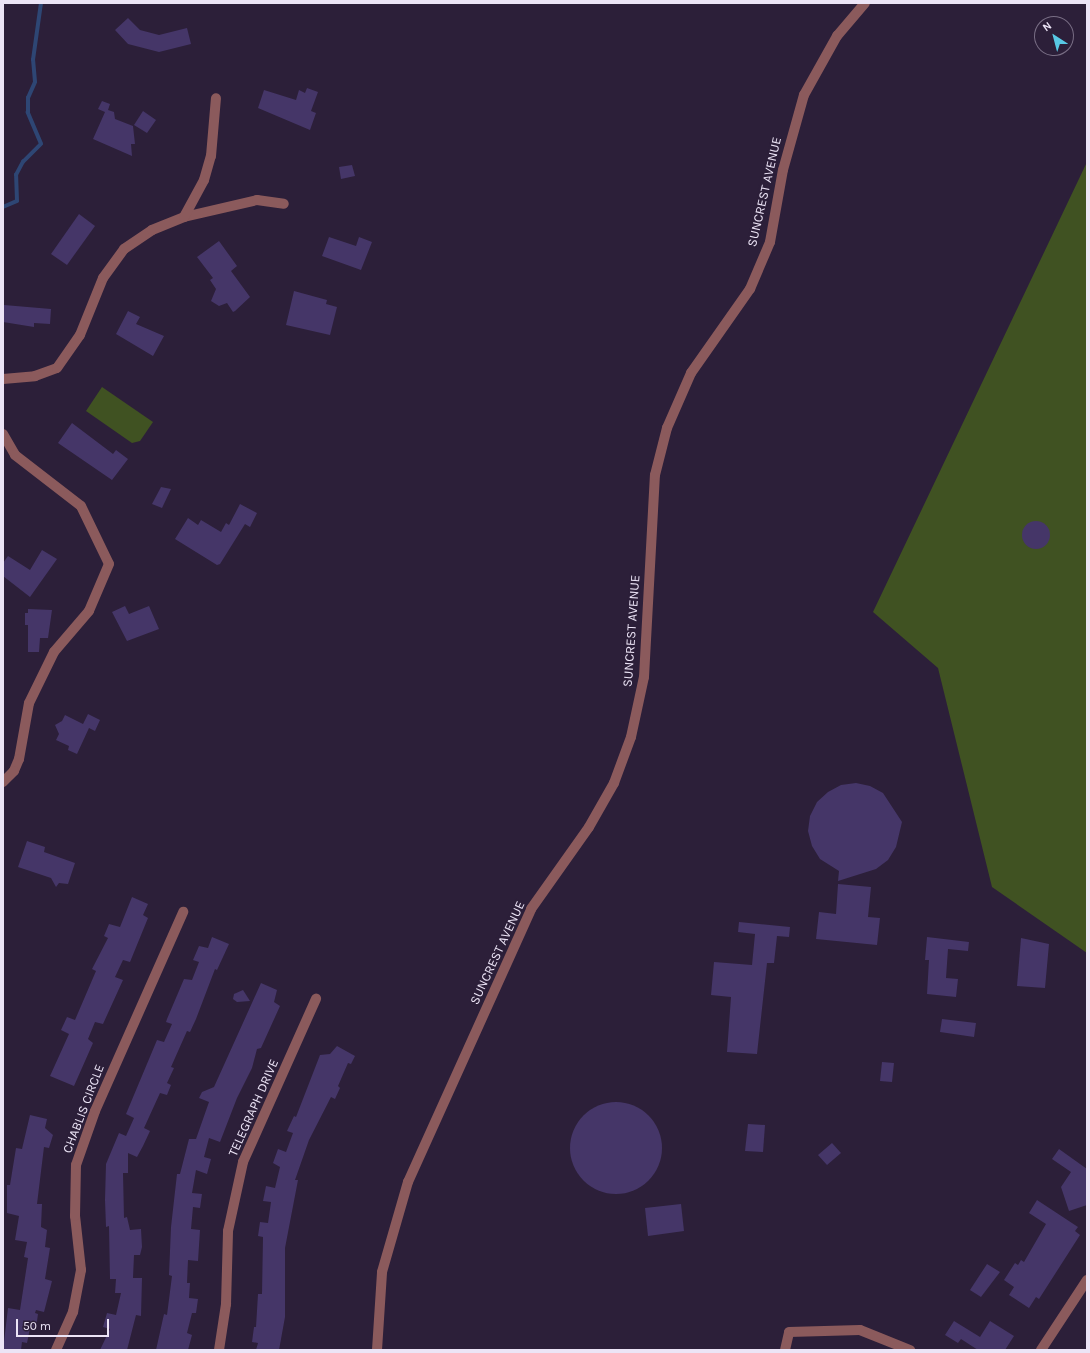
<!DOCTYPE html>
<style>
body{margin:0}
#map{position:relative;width:1090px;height:1353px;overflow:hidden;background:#2c1f39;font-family:Karla,sans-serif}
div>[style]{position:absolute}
.green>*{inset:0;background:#405222}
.stream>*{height:3.5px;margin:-1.75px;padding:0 1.75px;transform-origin:1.75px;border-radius:1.75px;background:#2e4674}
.building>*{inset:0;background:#453668}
.round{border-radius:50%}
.minor>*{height:10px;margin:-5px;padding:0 5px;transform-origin:5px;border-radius:5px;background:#8b5a5c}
span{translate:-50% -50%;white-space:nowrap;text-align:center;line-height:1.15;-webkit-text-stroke:3.5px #2c1f39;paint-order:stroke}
.street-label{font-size:13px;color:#ece4f6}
.frame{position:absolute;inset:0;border:4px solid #ece4f6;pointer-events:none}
.north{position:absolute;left:1034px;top:16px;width:40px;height:40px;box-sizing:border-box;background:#2c1f39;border:1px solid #796e85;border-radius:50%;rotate:324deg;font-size:11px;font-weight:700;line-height:16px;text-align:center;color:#ece4f6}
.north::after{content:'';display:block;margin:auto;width:14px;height:18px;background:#58c8e4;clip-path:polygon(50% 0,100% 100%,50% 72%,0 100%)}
.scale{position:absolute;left:16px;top:1319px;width:93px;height:18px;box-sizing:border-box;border:2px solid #ece4f6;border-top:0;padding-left:5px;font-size:12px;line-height:14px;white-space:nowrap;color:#ece4f6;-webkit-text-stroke:3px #2c1f39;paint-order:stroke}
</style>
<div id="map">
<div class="green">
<div style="clip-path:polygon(1087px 162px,1087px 953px,992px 887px,938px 668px,873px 612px)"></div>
<div style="clip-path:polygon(102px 387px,153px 422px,140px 441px,132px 443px,86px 411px)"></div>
</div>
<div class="stream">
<div style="left:3px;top:207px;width:15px;rotate:-23deg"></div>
<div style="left:17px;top:201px;width:26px;rotate:-92deg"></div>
<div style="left:16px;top:175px;width:15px;rotate:-62deg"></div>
<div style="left:23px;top:162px;width:25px;rotate:-45deg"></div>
<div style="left:41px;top:144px;width:34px;rotate:-113deg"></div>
<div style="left:28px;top:113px;width:15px;rotate:-90deg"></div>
<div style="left:28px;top:98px;width:17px;rotate:-66deg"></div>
<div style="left:35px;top:82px;width:22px;rotate:-95deg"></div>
<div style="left:33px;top:60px;width:58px;rotate:-82deg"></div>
</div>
<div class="building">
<div style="clip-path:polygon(128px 18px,140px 30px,159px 35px,187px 28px,191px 44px,159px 52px,128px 44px,115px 30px)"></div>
<div style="clip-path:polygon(307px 88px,318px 92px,311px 111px,316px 113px,310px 130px,258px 108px,264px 90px,296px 100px,299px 90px,305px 93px)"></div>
<div style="clip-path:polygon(102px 101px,110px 104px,108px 110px,114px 112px,115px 119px,133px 126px,135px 144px,131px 144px,132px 156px,93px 139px,105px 112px,98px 109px)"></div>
<div style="clip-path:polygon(143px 111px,156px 120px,147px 133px,134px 125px)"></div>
<div style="clip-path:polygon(352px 165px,355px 176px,341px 179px,339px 167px)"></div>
<div style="clip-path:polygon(79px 214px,95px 226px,67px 265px,51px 254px)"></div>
<div style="clip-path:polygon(329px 237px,356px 246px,359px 237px,372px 242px,361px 270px,322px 256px)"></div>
<div style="clip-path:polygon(219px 241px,237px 266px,231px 271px,250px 297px,235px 311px,233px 312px,227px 303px,219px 306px,211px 301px,216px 289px,210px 280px,213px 278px,197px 257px)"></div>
<div style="clip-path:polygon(294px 291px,327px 300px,326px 304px,337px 307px,330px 335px,286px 325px)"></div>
<div style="clip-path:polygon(4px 305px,51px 309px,50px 324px,34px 323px,34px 327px,3px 322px)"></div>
<div style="clip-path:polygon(128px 311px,140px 317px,136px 324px,164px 336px,153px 356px,116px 334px)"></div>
<div style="clip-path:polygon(72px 423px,113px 454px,116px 450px,128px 459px,112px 480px,58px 443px)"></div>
<div style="clip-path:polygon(161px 487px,171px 489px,162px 508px,152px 504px)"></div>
<div style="clip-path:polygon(240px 504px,257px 513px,250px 527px,245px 524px,220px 564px,217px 565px,175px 539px,188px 518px,198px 525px,201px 520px,221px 532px,226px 523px,229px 525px)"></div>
<div class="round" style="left:1022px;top:521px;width:28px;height:28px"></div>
<div style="clip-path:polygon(42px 550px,57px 559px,30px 597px,3px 576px,3px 563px,8px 556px,30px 570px)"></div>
<div style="clip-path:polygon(125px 606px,129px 614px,149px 606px,159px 629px,127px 641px,112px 612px)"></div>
<div style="clip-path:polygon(28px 609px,52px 610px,48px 638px,40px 638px,39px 652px,28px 652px,28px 625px,25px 625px,25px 613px,28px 613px)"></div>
<div style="clip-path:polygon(88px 714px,100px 720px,95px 731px,89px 728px,77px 754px,68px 750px,69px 746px,56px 740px,59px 734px,55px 725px,62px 721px,65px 715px,83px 724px)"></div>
<div style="clip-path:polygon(856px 783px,870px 786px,883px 793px,902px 822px,896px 847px,888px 860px,876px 869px,838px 881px,839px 871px,820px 859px,812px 846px,808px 831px,810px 816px,817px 802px,828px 792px,841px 785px)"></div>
<div style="clip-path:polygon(27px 841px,45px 847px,44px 852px,75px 863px,68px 884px,59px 883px,56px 887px,51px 878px,18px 867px)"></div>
<div style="clip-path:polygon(838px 884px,871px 887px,868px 917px,880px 918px,877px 945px,816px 939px,819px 912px,836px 914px)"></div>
<div style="clip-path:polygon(132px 897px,148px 904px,143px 915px,148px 918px,130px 962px,123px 960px,115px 977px,123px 980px,103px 1024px,95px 1022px,88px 1039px,93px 1043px,74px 1086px,50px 1076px,69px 1034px,61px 1030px,67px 1017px,75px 1020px,96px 971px,92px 969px,108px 938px,104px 936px,109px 924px,120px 927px)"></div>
<div style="clip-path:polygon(739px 922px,790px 927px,789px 937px,777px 936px,774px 963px,767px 963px,757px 1054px,727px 1052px,731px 997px,711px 995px,714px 962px,752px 965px,755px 934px,738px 932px)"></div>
<div style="clip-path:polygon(212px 937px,229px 944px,217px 970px,215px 969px,196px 1019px,190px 1032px,187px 1031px,171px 1067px,174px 1068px,167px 1083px,171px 1085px,167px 1095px,160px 1093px,144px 1128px,150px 1131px,143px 1146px,137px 1157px,128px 1153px,128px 1173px,123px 1173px,124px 1218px,127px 1217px,130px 1230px,141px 1229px,142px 1247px,140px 1255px,134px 1255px,133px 1278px,142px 1278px,141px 1316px,136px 1315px,127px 1350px,100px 1350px,110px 1329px,103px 1327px,107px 1313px,116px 1315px,121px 1293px,115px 1293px,116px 1279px,110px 1279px,109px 1226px,106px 1227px,105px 1200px,106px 1164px,119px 1133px,126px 1136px,134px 1118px,126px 1114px,157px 1040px,164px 1042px,172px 1024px,166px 1022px,167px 1019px,184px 979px,192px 980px,199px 962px,193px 960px,199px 946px,208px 948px)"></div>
<div style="clip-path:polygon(927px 937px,969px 942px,968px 951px,948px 949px,946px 978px,958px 979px,956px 997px,927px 994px,929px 960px,925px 960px)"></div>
<div style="clip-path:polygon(1021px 938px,1049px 944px,1045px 988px,1017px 986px)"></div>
<div style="clip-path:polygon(261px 983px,277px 990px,274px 1002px,280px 1006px,261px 1048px,257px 1049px,252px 1068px,237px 1098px,220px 1142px,209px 1138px,204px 1157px,211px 1159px,207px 1174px,196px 1170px,192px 1193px,202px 1194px,200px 1208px,193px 1207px,191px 1229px,200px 1230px,198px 1261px,188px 1260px,187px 1283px,190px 1283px,189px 1298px,198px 1299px,196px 1313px,192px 1313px,187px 1333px,192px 1335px,188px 1350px,156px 1350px,164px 1314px,167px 1315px,172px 1276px,169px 1275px,171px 1227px,177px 1174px,180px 1174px,189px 1139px,196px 1139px,209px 1102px,199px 1098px,202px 1092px,214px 1087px)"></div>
<div style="clip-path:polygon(243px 990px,250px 1001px,237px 1002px,233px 999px,234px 994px)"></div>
<div style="clip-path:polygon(942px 1019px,976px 1023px,974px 1037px,940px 1032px)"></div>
<div style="clip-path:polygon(337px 1046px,355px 1056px,351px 1064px,348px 1063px,338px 1086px,340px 1088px,335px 1099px,331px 1097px,309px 1140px,295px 1180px,298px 1180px,285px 1248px,285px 1317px,279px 1350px,256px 1350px,258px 1343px,252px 1342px,254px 1327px,256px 1327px,258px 1294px,262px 1294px,263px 1237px,258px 1236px,260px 1222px,268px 1223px,271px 1202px,263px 1201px,266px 1186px,275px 1188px,280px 1167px,273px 1163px,278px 1149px,286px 1152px,293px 1133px,287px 1131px,294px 1116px,296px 1117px,320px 1055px,330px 1054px)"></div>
<div style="clip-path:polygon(882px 1062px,894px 1063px,892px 1082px,880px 1081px)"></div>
<div class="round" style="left:570px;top:1102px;width:92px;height:92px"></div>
<div style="clip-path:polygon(30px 1115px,47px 1119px,45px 1128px,53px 1135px,49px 1148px,44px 1147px,37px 1204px,42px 1204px,41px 1227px,47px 1230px,45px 1247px,50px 1248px,45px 1279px,52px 1281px,44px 1312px,36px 1310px,35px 1313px,38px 1314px,36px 1328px,30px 1328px,27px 1343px,22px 1342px,21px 1350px,3px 1350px,8px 1308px,20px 1310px,28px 1258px,24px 1257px,27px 1242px,15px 1240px,19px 1216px,7px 1213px,7px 1185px,10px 1185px,16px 1148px,22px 1149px)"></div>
<div style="clip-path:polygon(748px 1124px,765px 1125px,763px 1152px,745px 1151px)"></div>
<div style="clip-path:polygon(832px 1143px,841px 1153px,827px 1165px,818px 1155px)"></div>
<div style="clip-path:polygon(1059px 1149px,1087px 1169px,1087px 1205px,1069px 1211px,1061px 1187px,1071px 1172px,1052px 1159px)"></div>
<div style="clip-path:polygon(1037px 1200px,1078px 1227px,1075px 1231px,1080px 1235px,1039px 1299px,1036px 1297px,1029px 1308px,1009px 1295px,1014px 1287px,1004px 1280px,1015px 1263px,1018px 1265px,1021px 1260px,1024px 1262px,1046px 1224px,1029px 1213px)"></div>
<div style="clip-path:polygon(681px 1204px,684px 1231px,648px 1236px,645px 1208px)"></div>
<div style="clip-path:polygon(987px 1264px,1000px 1272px,981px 1297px,970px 1290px)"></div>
<div style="clip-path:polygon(954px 1321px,980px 1337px,990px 1321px,1014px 1336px,1005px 1350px,978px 1350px,961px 1339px,958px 1343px,945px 1335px)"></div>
</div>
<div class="minor">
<div style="left:184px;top:217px;width:75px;rotate:-13.1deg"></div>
<div style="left:257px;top:200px;width:27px;rotate:8deg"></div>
<div style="left:3px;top:379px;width:32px;rotate:-5deg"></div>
<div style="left:35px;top:376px;width:23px;rotate:-20deg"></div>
<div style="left:57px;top:368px;width:40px;rotate:-55.1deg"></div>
<div style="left:80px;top:335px;width:61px;rotate:-68deg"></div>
<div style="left:103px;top:278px;width:36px;rotate:-54deg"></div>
<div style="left:124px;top:249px;width:34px;rotate:-34deg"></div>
<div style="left:152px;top:230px;width:35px;rotate:-22deg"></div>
<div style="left:184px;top:217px;width:42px;rotate:-61.6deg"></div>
<div style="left:204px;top:180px;width:25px;rotate:-74deg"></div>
<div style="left:211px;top:156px;width:58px;rotate:-85.1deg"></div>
<div style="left:3px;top:434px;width:24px;rotate:60deg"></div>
<div style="left:15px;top:455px;width:83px;rotate:37.7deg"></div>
<div style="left:81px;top:506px;width:64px;rotate:64.2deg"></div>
<div style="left:109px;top:564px;width:51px;rotate:113.1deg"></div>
<div style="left:89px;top:611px;width:54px;rotate:130.5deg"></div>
<div style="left:54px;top:652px;width:57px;rotate:116.1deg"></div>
<div style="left:29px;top:703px;width:57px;rotate:100.1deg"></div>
<div style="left:19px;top:759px;width:13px;rotate:113deg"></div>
<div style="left:14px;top:771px;width:16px;rotate:135deg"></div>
<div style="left:56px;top:1350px;width:42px;rotate:-65.9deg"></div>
<div style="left:73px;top:1312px;width:43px;rotate:-79.2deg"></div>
<div style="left:81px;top:1270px;width:54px;rotate:-96.3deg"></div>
<div style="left:75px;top:1216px;width:51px;rotate:-88.9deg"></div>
<div style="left:76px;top:1165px;width:57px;rotate:-70.6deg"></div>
<div style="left:95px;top:1111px;width:218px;rotate:-66.1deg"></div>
<div style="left:219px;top:1350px;width:47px;rotate:-81.3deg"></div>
<div style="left:226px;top:1304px;width:73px;rotate:-88.4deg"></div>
<div style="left:228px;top:1231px;width:71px;rotate:-77.7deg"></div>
<div style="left:243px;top:1162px;width:179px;rotate:-65.9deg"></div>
<div style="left:377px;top:1350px;width:78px;rotate:-86.3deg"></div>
<div style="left:382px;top:1272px;width:94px;rotate:-73.9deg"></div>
<div style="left:408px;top:1182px;width:299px;rotate:-65.7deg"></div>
<div style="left:531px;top:909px;width:100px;rotate:-54.7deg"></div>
<div style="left:589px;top:827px;width:51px;rotate:-60.4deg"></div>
<div style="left:614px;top:783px;width:49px;rotate:-69.7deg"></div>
<div style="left:631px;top:737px;width:61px;rotate:-77.8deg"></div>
<div style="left:644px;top:677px;width:202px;rotate:-86.9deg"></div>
<div style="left:655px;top:475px;width:49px;rotate:-75.7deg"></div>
<div style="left:667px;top:428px;width:60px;rotate:-66.4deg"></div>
<div style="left:691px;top:373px;width:103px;rotate:-54.9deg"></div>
<div style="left:750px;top:289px;width:51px;rotate:-66.9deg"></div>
<div style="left:770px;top:242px;width:73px;rotate:-79.8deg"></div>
<div style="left:783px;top:170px;width:78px;rotate:-74.4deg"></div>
<div style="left:804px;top:95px;width:68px;rotate:-60.8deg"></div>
<div style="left:837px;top:36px;width:43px;rotate:-49.7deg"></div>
<div style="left:785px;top:1350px;width:18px;rotate:-77deg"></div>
<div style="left:789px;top:1332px;width:71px;rotate:-1.6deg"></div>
<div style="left:860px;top:1330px;width:54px;rotate:21.8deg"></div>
<div style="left:1041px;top:1350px;width:84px;rotate:-56.7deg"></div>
</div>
<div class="street-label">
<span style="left:765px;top:192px;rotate:-77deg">SUNCREST AVENUE</span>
<span style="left:632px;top:631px;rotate:-86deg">SUNCREST AVENUE</span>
<span style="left:498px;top:953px;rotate:-65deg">SUNCREST AVENUE</span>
<span style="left:254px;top:1108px;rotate:-66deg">TELEGRAPH DRIVE</span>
<span style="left:84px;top:1109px;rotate:-69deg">CHABLIS CIRCLE</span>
</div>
<div class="frame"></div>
<div class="north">N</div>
<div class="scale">50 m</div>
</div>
